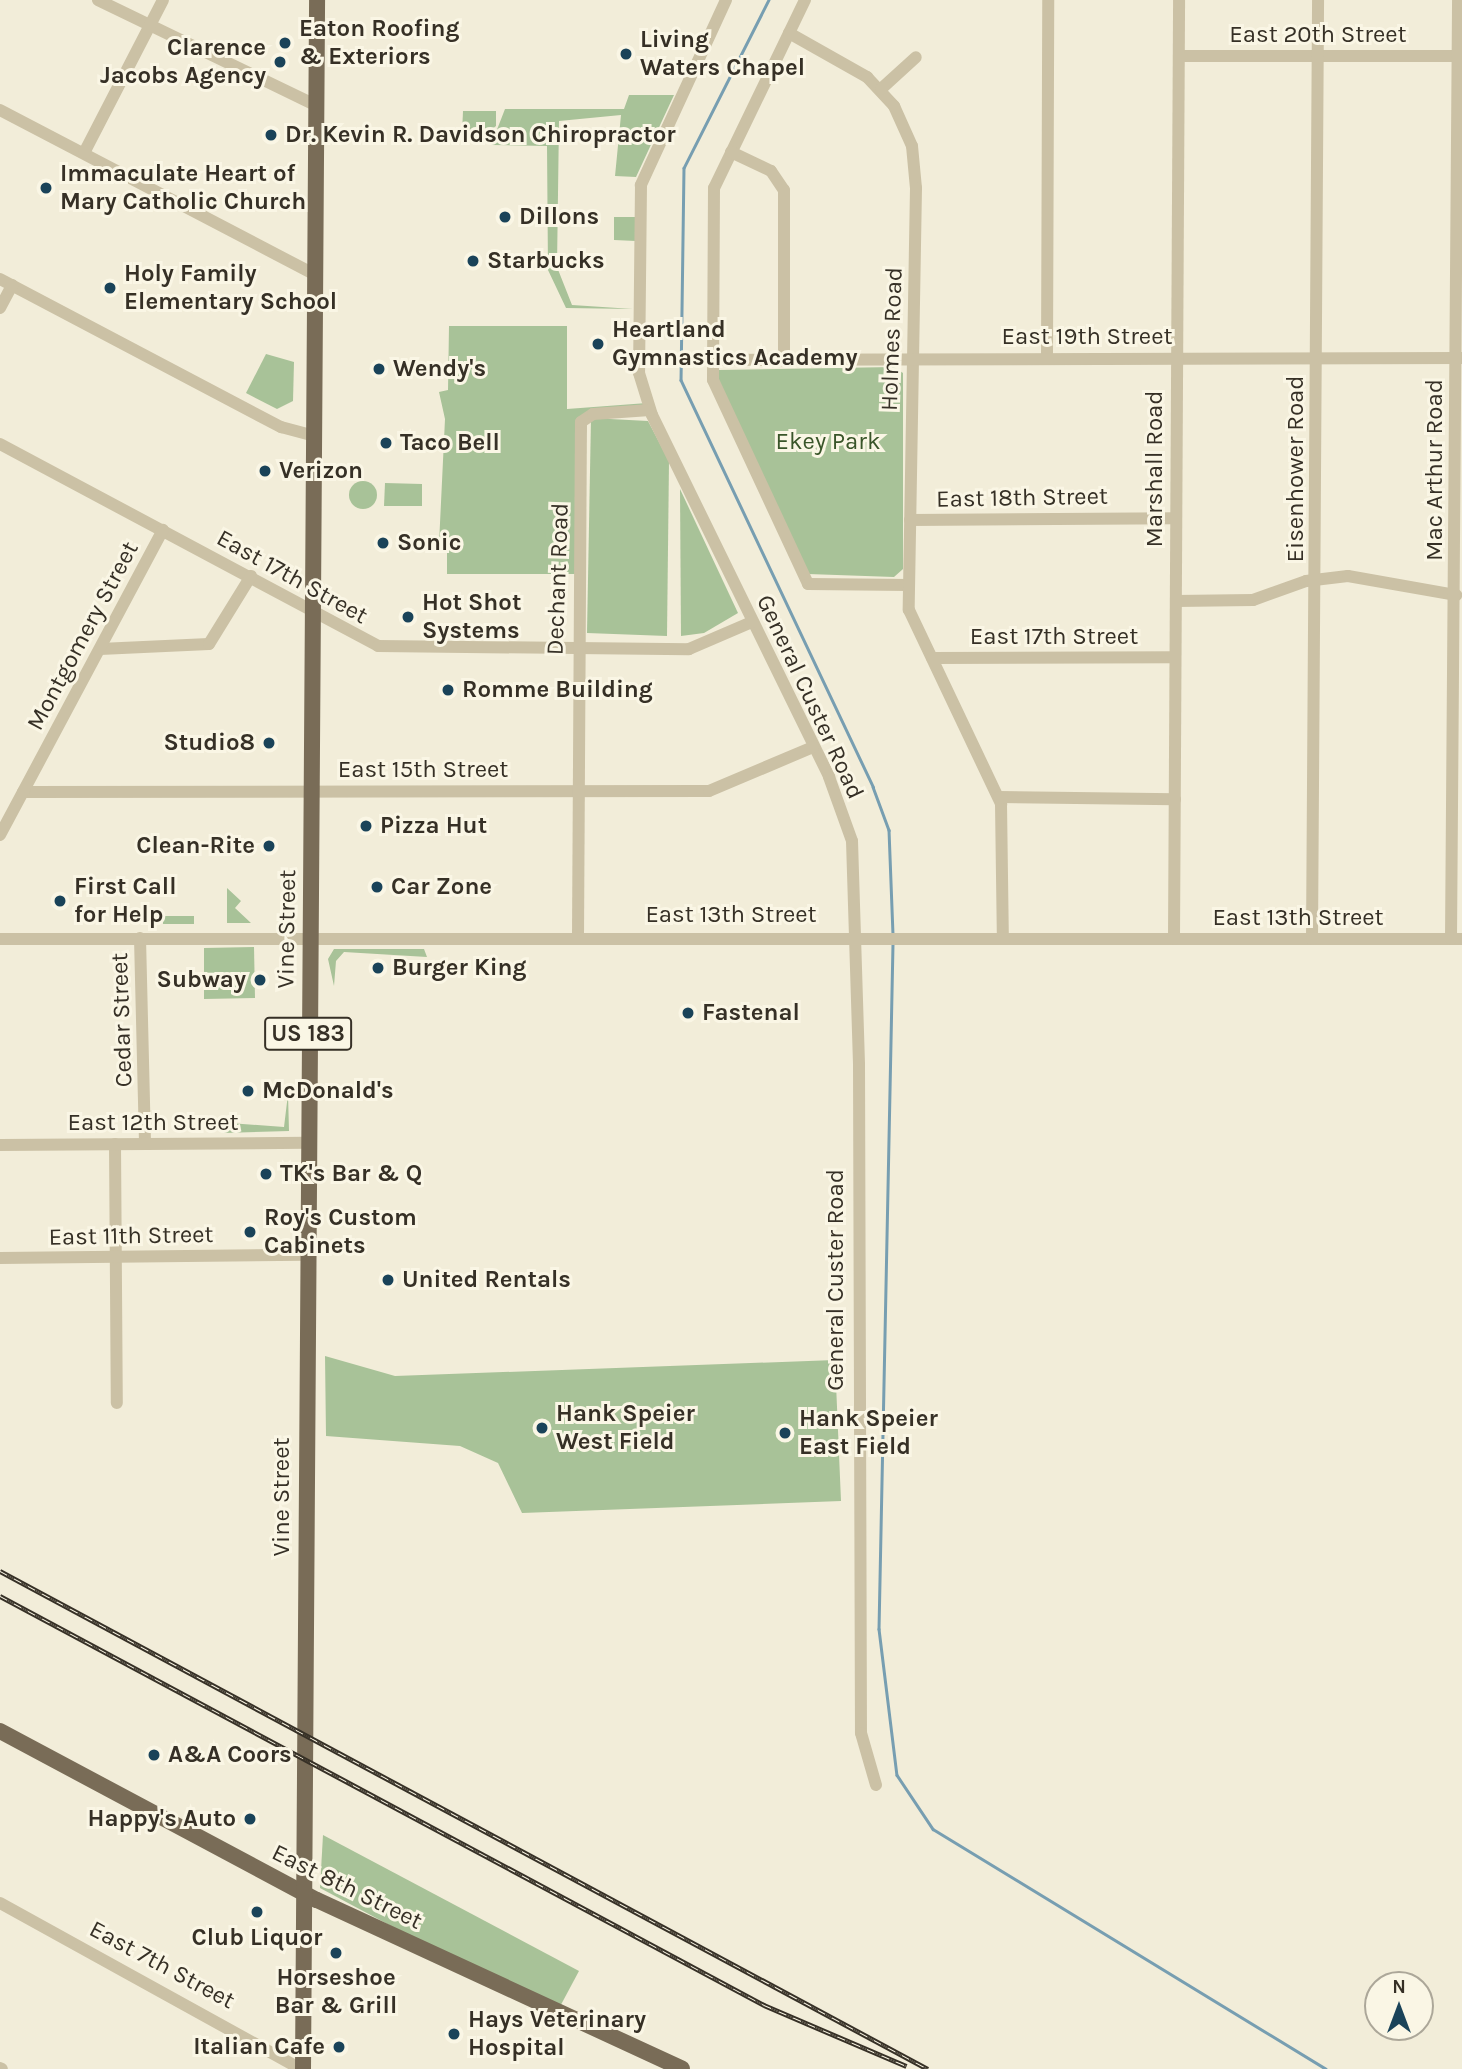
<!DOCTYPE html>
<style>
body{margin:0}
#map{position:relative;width:1462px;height:2069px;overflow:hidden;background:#f2edd9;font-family:Karla,sans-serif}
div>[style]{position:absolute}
.green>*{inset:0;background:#a8c298}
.round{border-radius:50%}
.stream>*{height:2.5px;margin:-1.25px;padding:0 1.25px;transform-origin:1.25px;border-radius:1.25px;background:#779eb1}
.minor>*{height:12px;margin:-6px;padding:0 6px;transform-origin:6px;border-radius:6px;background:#cbc1a5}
.major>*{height:16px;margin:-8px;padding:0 8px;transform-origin:8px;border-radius:8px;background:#796c57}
.rail>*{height:5px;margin-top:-2.5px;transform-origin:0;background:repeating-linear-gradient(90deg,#faf6e5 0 8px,#363026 0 16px);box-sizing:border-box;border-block:2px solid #363026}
.dots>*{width:19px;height:19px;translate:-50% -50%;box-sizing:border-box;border:4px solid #faf6e5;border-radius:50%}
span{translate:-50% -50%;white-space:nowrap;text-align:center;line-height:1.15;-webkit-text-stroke:6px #faf6e5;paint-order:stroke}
.shield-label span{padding:2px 5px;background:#faf6e5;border:2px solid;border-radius:5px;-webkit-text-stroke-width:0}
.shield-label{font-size:23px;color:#363026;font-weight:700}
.poi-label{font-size:24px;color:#363026;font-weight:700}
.left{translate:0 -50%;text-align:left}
.right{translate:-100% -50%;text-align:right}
.street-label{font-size:24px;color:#363026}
.park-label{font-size:24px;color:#395529}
.north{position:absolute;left:1364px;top:1971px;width:70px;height:70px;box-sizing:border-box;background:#faf6e5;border:2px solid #aca799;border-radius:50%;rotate:0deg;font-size:19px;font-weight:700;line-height:28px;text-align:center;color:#363026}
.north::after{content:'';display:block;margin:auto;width:24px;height:32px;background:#1a4359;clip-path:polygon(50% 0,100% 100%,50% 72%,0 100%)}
</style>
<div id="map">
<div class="green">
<div style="clip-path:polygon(629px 95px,674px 95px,636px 177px,615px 176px,621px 115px,559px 121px,557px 267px,572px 305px,633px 309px,566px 308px,548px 270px,547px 146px,491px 145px,505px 109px,624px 109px)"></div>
<div style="clip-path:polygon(463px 111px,496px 111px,496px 126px,486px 134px,462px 134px)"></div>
<div style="clip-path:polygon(614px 217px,637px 217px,636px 241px,614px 240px)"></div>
<div style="clip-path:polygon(449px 326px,567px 326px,567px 409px,647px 403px,650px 410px,587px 415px,580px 574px,447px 574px,447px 545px,439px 544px,445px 419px,439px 392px,448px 390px)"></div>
<div style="clip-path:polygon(266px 354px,294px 362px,293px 401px,277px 409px,246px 393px)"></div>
<div style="clip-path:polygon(894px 367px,903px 373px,903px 569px,894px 577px,808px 574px,717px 380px,719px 370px)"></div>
<div style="clip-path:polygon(591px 418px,648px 421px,669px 461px,667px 636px,587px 633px)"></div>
<div class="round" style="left:349px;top:481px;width:28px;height:28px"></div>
<div style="clip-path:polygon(385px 483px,422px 484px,422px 506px,384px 506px)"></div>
<div style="clip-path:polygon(680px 489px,738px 613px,704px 633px,681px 636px)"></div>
<div style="clip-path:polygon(227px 888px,241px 901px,235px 908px,251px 923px,227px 923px)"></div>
<div style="clip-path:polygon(163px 916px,194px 916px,194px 924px,163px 924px)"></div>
<div style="clip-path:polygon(254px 947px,255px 998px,204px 999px,204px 948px)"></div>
<div style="clip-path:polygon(334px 949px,424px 949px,427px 957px,344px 952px,336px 961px,334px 986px,328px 959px)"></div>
<div style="clip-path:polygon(288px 1094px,289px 1131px,223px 1133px,229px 1123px,284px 1127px)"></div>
<div style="clip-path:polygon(325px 1356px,395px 1376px,835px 1360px,841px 1501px,522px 1513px,498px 1463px,460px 1446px,326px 1436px)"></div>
<div style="clip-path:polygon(323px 1835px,579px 1971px,556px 2014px,320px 1888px)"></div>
</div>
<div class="stream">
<div style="left:769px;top:0;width:188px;rotate:116.8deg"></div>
<div style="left:684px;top:168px;width:212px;rotate:90.8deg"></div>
<div style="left:681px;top:380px;width:450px;rotate:64.7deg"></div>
<div style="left:873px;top:787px;width:46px;rotate:69.6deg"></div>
<div style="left:889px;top:830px;width:104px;rotate:87.8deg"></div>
<div style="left:893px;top:944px;width:685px;rotate:91.17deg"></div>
<div style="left:879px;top:1629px;width:147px;rotate:83deg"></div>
<div style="left:897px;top:1775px;width:65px;rotate:56.3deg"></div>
<div style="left:933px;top:1829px;width:460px;rotate:31.4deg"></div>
</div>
<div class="minor">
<div style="left:98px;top:0;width:243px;rotate:25.8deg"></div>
<div style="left:726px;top:0;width:204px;rotate:114.7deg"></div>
<div style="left:641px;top:185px;width:188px;rotate:90.6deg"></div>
<div style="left:639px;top:373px;width:44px;rotate:72.8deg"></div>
<div style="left:652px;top:415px;width:403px;rotate:63.9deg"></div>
<div style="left:829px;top:777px;width:68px;rotate:70.2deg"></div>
<div style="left:852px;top:841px;width:224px;rotate:88.2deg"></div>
<div style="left:859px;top:1065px;width:668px;rotate:89.83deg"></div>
<div style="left:861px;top:1733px;width:54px;rotate:73.9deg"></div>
<div style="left:805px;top:0;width:209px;rotate:115.8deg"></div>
<div style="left:714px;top:188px;width:192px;rotate:90.3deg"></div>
<div style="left:713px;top:380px;width:225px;rotate:65deg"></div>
<div style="left:808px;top:584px;width:101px;rotate:0.6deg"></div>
<div style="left:789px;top:33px;width:90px;rotate:29.4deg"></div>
<div style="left:867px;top:77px;width:40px;rotate:47deg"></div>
<div style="left:894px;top:106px;width:44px;rotate:65.8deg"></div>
<div style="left:912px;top:146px;width:42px;rotate:84.6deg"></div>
<div style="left:916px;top:188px;width:422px;rotate:91deg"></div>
<div style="left:909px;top:610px;width:215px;rotate:64.6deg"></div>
<div style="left:1001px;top:804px;width:135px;rotate:89.2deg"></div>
<div style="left:1179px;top:56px;width:279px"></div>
<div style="left:881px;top:89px;width:47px;rotate:-42.4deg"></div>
<div style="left:0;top:110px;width:356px;rotate:27.6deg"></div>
<div style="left:731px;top:152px;width:44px;rotate:25.4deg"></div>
<div style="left:771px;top:171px;width:23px;rotate:56deg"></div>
<div style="left:784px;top:190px;width:171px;rotate:90deg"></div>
<div style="left:84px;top:153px;width:172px;rotate:-62.7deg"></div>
<div style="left:0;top:279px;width:318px;rotate:27.8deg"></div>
<div style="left:281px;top:427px;width:34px;rotate:15deg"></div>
<div style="left:0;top:308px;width:26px;rotate:-62deg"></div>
<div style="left:1047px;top:358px;width:358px;rotate:-89.8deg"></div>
<div style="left:712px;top:360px;width:750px;rotate:-0.15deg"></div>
<div style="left:0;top:444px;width:429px;rotate:28.1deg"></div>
<div style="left:378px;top:646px;width:311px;rotate:0.6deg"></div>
<div style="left:689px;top:649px;width:69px;rotate:-23.2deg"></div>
<div style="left:910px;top:520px;width:266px;rotate:-0.4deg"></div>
<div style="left:1176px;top:601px;width:77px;rotate:-0.7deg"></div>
<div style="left:1253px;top:600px;width:56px;rotate:-19.7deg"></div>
<div style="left:1306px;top:581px;width:42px;rotate:-6.8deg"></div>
<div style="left:1348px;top:576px;width:110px;rotate:10deg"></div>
<div style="left:100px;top:649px;width:109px;rotate:-2.6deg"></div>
<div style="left:209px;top:644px;width:80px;rotate:-58.3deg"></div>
<div style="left:932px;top:658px;width:243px;rotate:-0.2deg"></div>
<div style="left:23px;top:792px;width:686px;rotate:-0.08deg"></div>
<div style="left:709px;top:791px;width:113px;rotate:-22.9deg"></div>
<div style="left:999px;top:797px;width:176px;rotate:0.7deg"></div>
<div style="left:0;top:835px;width:346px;rotate:-61.9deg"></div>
<div style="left:578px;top:937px;width:515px;rotate:-89.67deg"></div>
<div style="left:581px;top:422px;width:14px;rotate:-34deg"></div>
<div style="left:593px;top:414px;width:57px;rotate:-4deg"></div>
<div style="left:140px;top:938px;width:206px;rotate:88.6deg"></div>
<div style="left:0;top:939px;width:1462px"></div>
<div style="left:1174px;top:939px;width:939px;rotate:-89.69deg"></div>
<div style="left:1312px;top:939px;width:939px;rotate:-89.63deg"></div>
<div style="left:1451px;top:939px;width:939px;rotate:-89.57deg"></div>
<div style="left:115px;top:1144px;width:259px;rotate:89.6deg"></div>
<div style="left:0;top:1145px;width:306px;rotate:-0.4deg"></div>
<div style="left:0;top:1258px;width:304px;rotate:-0.6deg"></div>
<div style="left:0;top:1903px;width:344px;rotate:28.9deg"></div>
<div style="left:0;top:2068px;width:2px;rotate:27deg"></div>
</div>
<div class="major">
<div style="left:0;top:1731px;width:359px;rotate:28.1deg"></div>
<div style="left:317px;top:1900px;width:402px;rotate:24.8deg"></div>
<div style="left:303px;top:2069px;width:2069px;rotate:-89.61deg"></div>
</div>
<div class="rail">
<div style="left:0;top:1571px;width:1053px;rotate:28.22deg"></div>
<div style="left:0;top:1596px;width:867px;rotate:28.16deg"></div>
<div style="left:764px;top:2005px;width:155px;rotate:23.2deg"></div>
</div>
<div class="dots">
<div style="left:285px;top:43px;background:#1a4359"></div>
<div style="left:626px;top:54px;background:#1a4359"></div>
<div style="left:280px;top:62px;background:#1a4359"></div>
<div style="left:271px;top:135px;background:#1a4359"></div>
<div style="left:46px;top:188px;background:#1a4359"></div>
<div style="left:505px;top:217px;background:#1a4359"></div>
<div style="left:473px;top:261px;background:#1a4359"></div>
<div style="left:110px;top:288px;background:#1a4359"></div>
<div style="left:598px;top:344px;background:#1a4359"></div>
<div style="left:379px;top:369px;background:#1a4359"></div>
<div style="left:386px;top:443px;background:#1a4359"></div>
<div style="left:265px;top:471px;background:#1a4359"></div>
<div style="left:383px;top:543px;background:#1a4359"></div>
<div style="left:408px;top:617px;background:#1a4359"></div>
<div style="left:448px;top:690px;background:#1a4359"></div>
<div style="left:269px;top:743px;background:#1a4359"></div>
<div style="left:366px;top:826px;background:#1a4359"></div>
<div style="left:269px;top:846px;background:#1a4359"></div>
<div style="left:377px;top:887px;background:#1a4359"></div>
<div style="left:60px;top:901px;background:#1a4359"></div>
<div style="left:378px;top:968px;background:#1a4359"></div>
<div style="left:260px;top:980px;background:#1a4359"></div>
<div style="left:688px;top:1013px;background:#1a4359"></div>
<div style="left:248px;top:1091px;background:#1a4359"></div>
<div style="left:266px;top:1174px;background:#1a4359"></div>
<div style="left:250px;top:1232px;background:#1a4359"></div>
<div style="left:388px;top:1280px;background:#1a4359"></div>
<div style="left:542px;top:1428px;background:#1a4359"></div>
<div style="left:785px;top:1433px;background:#1a4359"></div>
<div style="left:154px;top:1755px;background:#1a4359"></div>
<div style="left:250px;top:1819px;background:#1a4359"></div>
<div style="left:257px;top:1912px;background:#1a4359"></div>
<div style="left:336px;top:1953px;background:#1a4359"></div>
<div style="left:454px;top:2034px;background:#1a4359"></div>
<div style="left:339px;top:2047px;background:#1a4359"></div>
</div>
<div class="shield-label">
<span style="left:308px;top:1034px">US 183</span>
</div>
<div class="poi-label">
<span class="left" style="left:299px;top:43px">Eaton Roofing<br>&amp; Exteriors</span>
<span class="left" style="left:640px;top:54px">Living<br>Waters Chapel</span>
<span class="right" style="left:266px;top:62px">Clarence<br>Jacobs Agency</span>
<span class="left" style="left:285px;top:135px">Dr. Kevin R. Davidson Chiropractor</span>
<span class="left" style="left:60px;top:188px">Immaculate Heart of<br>Mary Catholic Church</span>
<span class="left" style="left:519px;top:217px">Dillons</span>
<span class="left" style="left:487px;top:261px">Starbucks</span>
<span class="left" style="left:124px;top:288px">Holy Family<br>Elementary School</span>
<span class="left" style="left:612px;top:344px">Heartland<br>Gymnastics Academy</span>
<span class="left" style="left:393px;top:369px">Wendy's</span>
<span class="left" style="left:400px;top:443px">Taco Bell</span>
<span class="left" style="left:279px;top:471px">Verizon</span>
<span class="left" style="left:397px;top:543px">Sonic</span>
<span class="left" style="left:422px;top:617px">Hot Shot<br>Systems</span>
<span class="left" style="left:462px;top:690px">Romme Building</span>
<span class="right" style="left:255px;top:743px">Studio8</span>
<span class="left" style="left:380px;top:826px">Pizza Hut</span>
<span class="right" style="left:255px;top:846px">Clean-Rite</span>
<span class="left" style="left:74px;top:901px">First Call<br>for Help</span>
<span class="left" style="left:391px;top:887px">Car Zone</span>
<span class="left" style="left:392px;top:968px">Burger King</span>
<span class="right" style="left:246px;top:980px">Subway</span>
<span class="left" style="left:702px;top:1013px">Fastenal</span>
<span class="left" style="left:262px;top:1091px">McDonald's</span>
<span class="left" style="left:280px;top:1174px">TK's Bar &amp; Q</span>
<span class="left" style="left:264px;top:1232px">Roy's Custom<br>Cabinets</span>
<span class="left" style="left:402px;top:1280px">United Rentals</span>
<span class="left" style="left:556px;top:1428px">Hank Speier<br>West Field</span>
<span class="left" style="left:799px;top:1433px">Hank Speier<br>East Field</span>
<span class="left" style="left:168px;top:1755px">A&amp;A Coors</span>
<span class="right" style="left:236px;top:1819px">Happy's Auto</span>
<span style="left:257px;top:1938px">Club Liquor</span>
<span style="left:336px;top:1992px">Horseshoe<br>Bar &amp; Grill</span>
<span class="left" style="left:468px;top:2034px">Hays Veterinary<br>Hospital</span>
<span class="right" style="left:325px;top:2047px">Italian Cafe</span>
</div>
<div class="street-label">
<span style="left:1318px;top:35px">East 20th Street</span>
<span style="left:1087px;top:337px">East 19th Street</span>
<span style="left:892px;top:339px;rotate:-88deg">Holmes Road</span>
<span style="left:1155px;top:469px;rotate:-90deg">Marshall Road</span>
<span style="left:1296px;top:469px;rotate:-90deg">Eisenhower Road</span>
<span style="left:1435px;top:470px;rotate:-90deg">Mac Arthur Road</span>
<span style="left:1022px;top:498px;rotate:-1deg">East 18th Street</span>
<span style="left:292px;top:577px;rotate:29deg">East 17th Street</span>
<span style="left:558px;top:579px;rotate:-88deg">Dechant Road</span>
<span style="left:83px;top:636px;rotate:-62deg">Montgomery Street</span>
<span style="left:1054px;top:637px">East 17th Street</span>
<span style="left:810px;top:697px;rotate:65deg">General Custer Road</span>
<span style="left:423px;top:770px">East 15th Street</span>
<span style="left:731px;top:915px">East 13th Street</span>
<span style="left:1298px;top:918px">East 13th Street</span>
<span style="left:287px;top:929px;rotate:-89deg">Vine Street</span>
<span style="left:122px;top:1020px;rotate:-92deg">Cedar Street</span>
<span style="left:153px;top:1123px">East 12th Street</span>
<span style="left:131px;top:1236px;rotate:-1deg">East 11th Street</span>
<span style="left:836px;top:1280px;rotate:-90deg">General Custer Road</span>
<span style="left:282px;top:1497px;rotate:-90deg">Vine Street</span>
<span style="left:347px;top:1887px;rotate:26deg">East 8th Street</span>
<span style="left:162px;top:1965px;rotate:28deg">East 7th Street</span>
</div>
<div class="park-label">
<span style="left:828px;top:442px">Ekey Park</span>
</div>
<div class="north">N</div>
</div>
